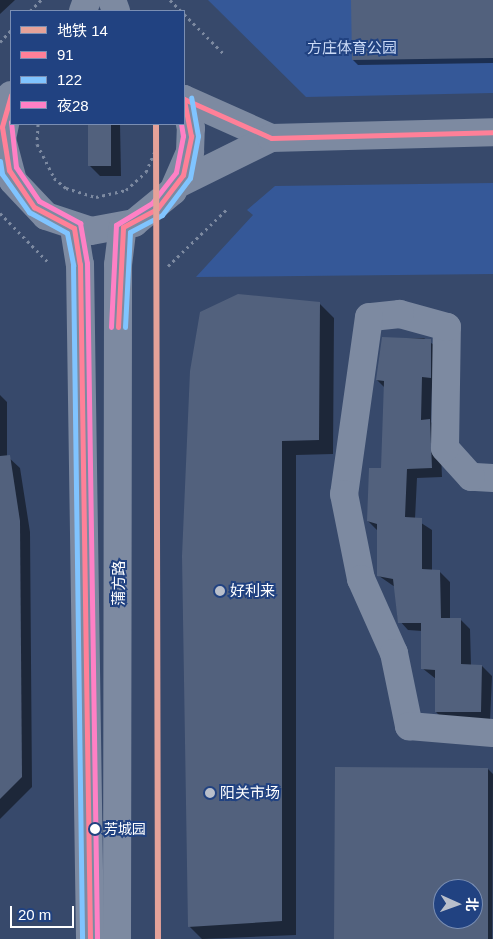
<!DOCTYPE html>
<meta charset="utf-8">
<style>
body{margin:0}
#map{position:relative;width:493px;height:939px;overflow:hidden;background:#37496b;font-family:Arial,"Noto Sans SC",sans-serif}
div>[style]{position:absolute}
.green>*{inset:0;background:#355898}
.shadow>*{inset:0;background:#0007}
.building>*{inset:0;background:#52617d}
.path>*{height:3px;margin-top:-1.5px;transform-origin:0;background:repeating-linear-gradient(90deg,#7d8aa1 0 2.5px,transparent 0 6.5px)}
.minor>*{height:28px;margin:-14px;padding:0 14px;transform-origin:14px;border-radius:14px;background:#7d8aa1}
.bus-1>*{height:5px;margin:-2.5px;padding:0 2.5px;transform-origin:2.5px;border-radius:2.5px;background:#ff8098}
.bus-2>*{height:5px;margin:-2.5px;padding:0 2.5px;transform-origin:2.5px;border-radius:2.5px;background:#80c4ff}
.bus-3>*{height:5px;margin:-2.5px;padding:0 2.5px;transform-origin:2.5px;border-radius:2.5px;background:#ff80c5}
.metro-1>*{height:6px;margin:-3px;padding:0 3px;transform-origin:3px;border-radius:3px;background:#e5a299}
.dots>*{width:14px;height:14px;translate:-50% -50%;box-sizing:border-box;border:2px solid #214281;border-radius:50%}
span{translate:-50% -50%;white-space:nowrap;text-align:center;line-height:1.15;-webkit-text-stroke:4px #214281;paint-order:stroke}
.bus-label{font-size:14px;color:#fff}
.left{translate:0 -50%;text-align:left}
.park-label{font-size:15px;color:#cbdaf6}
.street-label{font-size:15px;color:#fff}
.poi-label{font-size:15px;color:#fff}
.legend{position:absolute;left:10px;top:10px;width:175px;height:115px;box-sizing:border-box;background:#214281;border:1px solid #7a8eb3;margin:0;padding:6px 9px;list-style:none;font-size:15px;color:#fff}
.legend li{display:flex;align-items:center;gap:10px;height:25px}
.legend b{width:25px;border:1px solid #7a8eb3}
.north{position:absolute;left:433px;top:879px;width:50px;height:50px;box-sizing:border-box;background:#214281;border:1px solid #7a8eb3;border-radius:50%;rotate:92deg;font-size:14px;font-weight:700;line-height:20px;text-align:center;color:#fff}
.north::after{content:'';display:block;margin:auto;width:18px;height:22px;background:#b9bfcb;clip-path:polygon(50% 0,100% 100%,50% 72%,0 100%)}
.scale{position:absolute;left:10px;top:906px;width:64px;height:22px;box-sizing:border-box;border:2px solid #fff;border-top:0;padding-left:6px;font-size:15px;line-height:18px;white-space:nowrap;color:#fff;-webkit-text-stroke:4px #214281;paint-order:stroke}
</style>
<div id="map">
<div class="green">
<div style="clip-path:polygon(208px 0,493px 0,493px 93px,306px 97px)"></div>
<div style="clip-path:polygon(493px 183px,493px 274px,196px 277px,253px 215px,247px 210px,275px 186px)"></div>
</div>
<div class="shadow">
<div style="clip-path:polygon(0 0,15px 0,0 14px)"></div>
<div style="clip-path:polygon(352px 0,493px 0,493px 63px,358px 65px,353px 60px)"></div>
<div style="clip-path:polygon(89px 124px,120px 124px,121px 176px,100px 176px,89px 165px)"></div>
<div style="clip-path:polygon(319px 303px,334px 318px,333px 454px,296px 455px,296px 935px,202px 939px,189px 926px,184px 556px)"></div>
<div style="clip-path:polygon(424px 338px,441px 350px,440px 387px,432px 387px,431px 422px,440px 430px,442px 477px,417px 478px,415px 519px,432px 530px,432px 571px,439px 571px,450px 582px,450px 619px,460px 619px,470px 629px,471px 666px,482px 666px,492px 676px,490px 722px,446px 722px,436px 712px,436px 679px,422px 668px,422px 631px,408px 630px,398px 619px,395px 587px,379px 576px,378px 531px,368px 521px,382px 469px,385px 388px,377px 380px,383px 339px)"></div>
<div style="clip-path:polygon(0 395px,7px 402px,7px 456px,20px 468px,30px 532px,32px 787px,0 819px)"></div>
<div style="clip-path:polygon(evenodd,488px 769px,493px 774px,492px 939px,335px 939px,488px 769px,443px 889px,473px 889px,473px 919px,443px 919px,443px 889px)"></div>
</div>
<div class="building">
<div style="clip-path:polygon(351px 0,493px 0,493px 58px,352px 60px)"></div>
<div style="clip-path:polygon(88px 124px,111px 124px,111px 166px,88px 166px)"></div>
<div style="clip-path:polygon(238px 294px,320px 302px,319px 440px,282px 441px,282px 921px,188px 927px,182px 556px,190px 371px,200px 312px)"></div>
<div style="clip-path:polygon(382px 337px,431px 339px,431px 378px,422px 377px,421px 420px,430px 419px,432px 468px,407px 469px,405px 517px,422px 518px,422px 569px,440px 570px,441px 618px,461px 618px,461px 664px,482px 665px,481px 712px,435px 712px,435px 670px,421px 669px,421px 623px,398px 623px,393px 579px,377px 576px,377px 524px,367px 521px,369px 468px,381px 468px,384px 381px,376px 380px)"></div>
<div style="clip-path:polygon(10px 455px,20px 521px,22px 777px,0 799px,0 456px)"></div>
<div style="clip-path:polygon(evenodd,335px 767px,488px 768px,488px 939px,334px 939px,335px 767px,443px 889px,473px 889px,473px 919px,443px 919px,443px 889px)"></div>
</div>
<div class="path">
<div style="left:170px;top:0;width:16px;rotate:45deg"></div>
<div style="left:30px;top:11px;width:16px;rotate:-45deg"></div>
<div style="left:184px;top:14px;width:58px;rotate:45deg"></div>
<div style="left:0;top:42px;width:16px;rotate:-47deg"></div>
<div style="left:38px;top:124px;width:20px;rotate:93deg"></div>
<div style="left:37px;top:144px;width:38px;rotate:63deg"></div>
<div style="left:54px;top:178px;width:16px;rotate:40deg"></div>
<div style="left:66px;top:188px;width:31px;rotate:17deg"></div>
<div style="left:96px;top:197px;width:31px;rotate:-13deg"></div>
<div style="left:126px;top:190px;width:27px;rotate:-42deg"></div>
<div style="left:146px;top:172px;width:26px;rotate:-67deg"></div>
<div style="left:156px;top:148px;width:24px;rotate:-90deg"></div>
<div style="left:0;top:213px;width:70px;rotate:45.6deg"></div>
<div style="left:168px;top:266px;width:81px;rotate:-44deg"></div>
</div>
<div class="minor">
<div style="left:112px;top:0;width:12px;rotate:70deg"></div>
<div style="left:83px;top:11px;width:12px;rotate:-70deg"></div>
<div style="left:11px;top:95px;width:45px;rotate:101.6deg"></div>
<div style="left:2px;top:139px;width:43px;rotate:75.3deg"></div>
<div style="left:13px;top:181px;width:48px;rotate:46.7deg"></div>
<div style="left:46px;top:216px;width:47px;rotate:18.4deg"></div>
<div style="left:91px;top:231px;width:44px;rotate:-10.5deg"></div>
<div style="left:134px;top:223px;width:50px;rotate:-39.4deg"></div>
<div style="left:173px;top:191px;width:43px;rotate:-66.4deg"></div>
<div style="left:190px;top:152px;width:24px;rotate:-88deg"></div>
<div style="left:191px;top:128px;width:30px;rotate:-104deg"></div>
<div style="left:184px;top:99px;width:95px;rotate:24.1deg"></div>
<div style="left:178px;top:184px;width:104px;rotate:-26.3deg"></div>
<div style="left:271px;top:138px;width:222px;rotate:-1.5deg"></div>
<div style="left:74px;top:228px;width:36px;rotate:81deg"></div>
<div style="left:80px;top:264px;width:675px;rotate:89.15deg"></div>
<div style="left:493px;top:478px;width:22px;rotate:-177deg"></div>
<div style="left:471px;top:477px;width:39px;rotate:-132deg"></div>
<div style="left:445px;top:448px;width:121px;rotate:-89.1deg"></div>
<div style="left:447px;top:327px;width:49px;rotate:-164.5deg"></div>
<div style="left:400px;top:314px;width:31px;rotate:174deg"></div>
<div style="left:369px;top:317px;width:179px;rotate:98deg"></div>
<div style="left:344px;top:494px;width:87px;rotate:78.7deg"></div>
<div style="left:361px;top:579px;width:81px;rotate:66deg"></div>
<div style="left:394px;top:653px;width:75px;rotate:78.4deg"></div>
<div style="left:409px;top:726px;width:84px;rotate:4.8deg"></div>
<div style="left:117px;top:939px;width:674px;rotate:-89.91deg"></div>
<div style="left:118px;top:265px;width:38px;rotate:-83deg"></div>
</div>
<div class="bus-1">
<div style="left:11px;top:95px;width:33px;rotate:106deg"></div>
<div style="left:2px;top:127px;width:44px;rotate:80.8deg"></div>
<div style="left:9px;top:170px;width:45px;rotate:56deg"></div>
<div style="left:34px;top:207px;width:45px;rotate:27.7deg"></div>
<div style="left:74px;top:228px;width:36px;rotate:81deg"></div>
<div style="left:80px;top:264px;width:675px;rotate:89.15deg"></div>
<div style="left:184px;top:99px;width:95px;rotate:24.1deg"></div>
<div style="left:271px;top:138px;width:222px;rotate:-1.5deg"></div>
<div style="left:118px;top:327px;width:100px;rotate:-87.1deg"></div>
<div style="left:123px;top:227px;width:38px;rotate:-28deg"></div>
<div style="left:157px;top:209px;width:43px;rotate:-52.6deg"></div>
<div style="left:183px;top:175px;width:40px;rotate:-78deg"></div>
<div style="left:191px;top:136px;width:38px;rotate:-101deg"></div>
</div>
<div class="bus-2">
<div style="left:0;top:161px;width:13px;rotate:81deg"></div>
<div style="left:2px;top:174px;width:47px;rotate:54.6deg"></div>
<div style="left:29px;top:212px;width:43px;rotate:28.9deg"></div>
<div style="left:67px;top:233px;width:33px;rotate:79deg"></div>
<div style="left:73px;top:265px;width:674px;rotate:89.23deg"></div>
<div style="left:125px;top:327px;width:95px;rotate:-87deg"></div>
<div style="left:130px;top:232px;width:36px;rotate:-28deg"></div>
<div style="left:162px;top:215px;width:46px;rotate:-52.9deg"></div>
<div style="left:190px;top:178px;width:43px;rotate:-79.2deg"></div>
<div style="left:198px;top:136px;width:39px;rotate:-100deg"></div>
</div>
<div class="bus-3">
<div style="left:11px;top:122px;width:45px;rotate:83.7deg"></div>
<div style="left:16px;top:167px;width:41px;rotate:55.9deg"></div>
<div style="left:39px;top:201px;width:47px;rotate:28.2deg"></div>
<div style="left:80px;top:223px;width:41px;rotate:80.1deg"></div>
<div style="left:87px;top:263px;width:676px;rotate:89.15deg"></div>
<div style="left:111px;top:327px;width:102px;rotate:-87.2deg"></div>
<div style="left:116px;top:225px;width:42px;rotate:-31.4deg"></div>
<div style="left:152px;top:203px;width:39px;rotate:-52deg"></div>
<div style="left:176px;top:172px;width:37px;rotate:-79deg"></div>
<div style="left:183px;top:136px;width:12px;rotate:-99deg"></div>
</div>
<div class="metro-1">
<div style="left:156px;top:124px;width:815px;rotate:89.86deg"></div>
</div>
<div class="dots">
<div style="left:220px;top:591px;background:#b9bfcb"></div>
<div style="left:210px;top:793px;background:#b9bfcb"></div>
<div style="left:95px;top:829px;background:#fff"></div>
</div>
<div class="bus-label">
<span class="left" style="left:104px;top:829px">芳城园</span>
</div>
<div class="park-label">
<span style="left:352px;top:48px">方庄体育公园</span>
</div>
<div class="street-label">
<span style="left:119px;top:583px;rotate:-90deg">蒲方路</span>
</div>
<div class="poi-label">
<span class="left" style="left:230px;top:591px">好利来</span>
<span class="left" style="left:220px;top:793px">阳关市场</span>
</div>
<ul class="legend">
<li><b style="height:6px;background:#e5a299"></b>地铁 14</li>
<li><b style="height:6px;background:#ff8098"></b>91</li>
<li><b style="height:6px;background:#80c4ff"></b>122</li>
<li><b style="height:6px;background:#ff80c5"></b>夜28</li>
</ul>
<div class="north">北</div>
<div class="scale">20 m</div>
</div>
